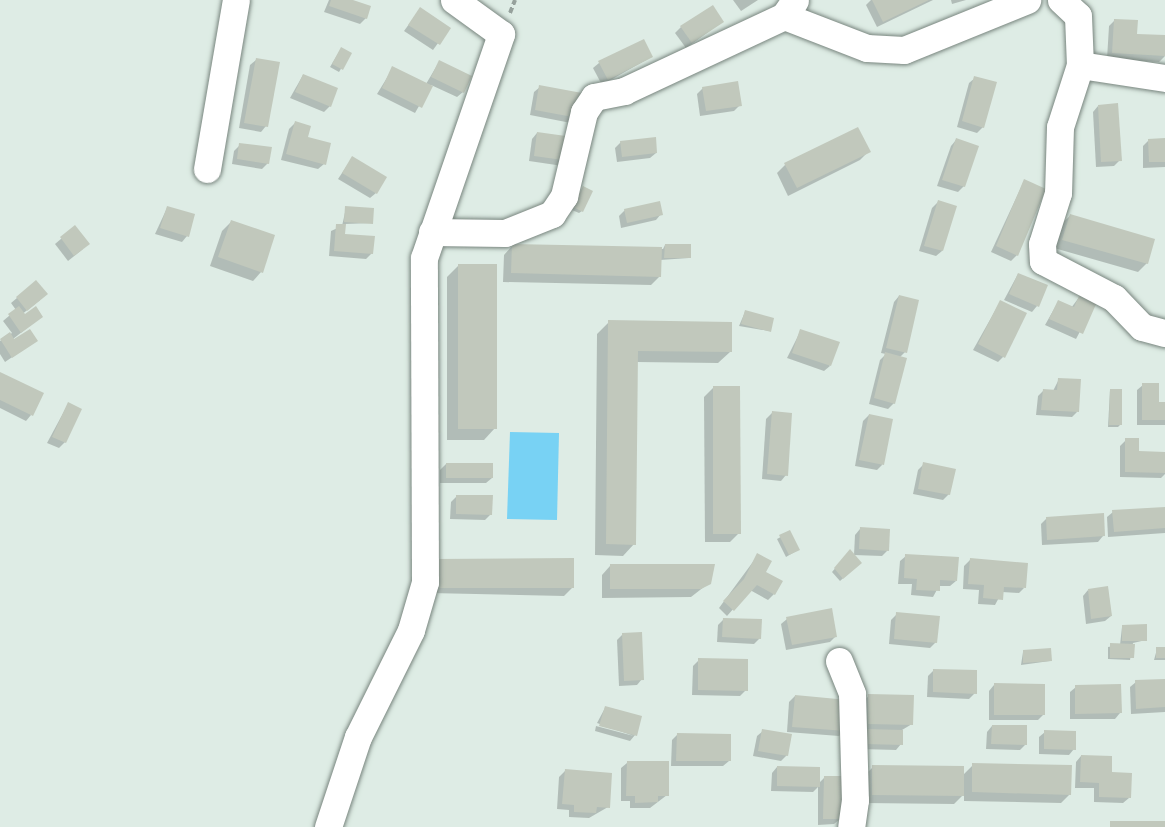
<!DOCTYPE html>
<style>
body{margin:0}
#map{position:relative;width:1165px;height:827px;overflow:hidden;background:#deece5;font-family:Montserrat,sans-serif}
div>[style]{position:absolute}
.water>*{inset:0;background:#78d2f4}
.shadow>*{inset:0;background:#0003}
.building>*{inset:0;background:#c1c8bc}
.path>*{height:4px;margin-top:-2px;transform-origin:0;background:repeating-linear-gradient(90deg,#96a19c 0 6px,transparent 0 9px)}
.roads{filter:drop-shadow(0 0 2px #78857e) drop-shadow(0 0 2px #78857e)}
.minor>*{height:27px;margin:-13.5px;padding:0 13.5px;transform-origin:13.5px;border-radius:13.5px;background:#fff}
span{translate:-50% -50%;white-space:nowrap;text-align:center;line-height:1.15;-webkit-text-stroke:5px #deece5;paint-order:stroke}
</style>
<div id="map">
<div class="water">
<div style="clip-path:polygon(510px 432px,559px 433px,557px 520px,507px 519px)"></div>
</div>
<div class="shadow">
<div style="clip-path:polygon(329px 0,348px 0,366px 18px,360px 24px,324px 12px)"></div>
<div style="clip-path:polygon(733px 0,758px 0,741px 11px)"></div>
<div style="clip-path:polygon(871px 0,933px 0,877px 27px,866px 5px)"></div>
<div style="clip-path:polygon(951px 0,966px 0,952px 4px)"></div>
<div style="clip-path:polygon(420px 9px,449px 28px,433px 50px,404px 31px)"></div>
<div style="clip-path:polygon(1115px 20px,1135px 35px,1165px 37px,1165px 56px,1159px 62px,1107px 59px,1109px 26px)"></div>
<div style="clip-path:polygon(722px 22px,686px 48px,675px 33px,681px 27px)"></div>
<div style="clip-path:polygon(339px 52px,350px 54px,339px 72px,330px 67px)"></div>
<div style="clip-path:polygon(651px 57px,602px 85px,593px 68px,599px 63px)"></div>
<div style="clip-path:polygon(256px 60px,266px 126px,261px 132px,239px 128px,250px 65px)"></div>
<div style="clip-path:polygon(439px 62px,463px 92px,457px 97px,431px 85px,415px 113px,377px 94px,393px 68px,426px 84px)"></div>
<div style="clip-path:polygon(303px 75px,330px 106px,324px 112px,290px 98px)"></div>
<div style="clip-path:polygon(975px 78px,983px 127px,977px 133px,957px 127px,969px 83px)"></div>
<div style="clip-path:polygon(540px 87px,577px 117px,571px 123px,530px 115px,534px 92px)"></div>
<div style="clip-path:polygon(703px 88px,740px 105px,734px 111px,700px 116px,697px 94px)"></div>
<div style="clip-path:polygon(1098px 106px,1120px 160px,1114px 166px,1096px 167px,1093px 112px)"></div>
<div style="clip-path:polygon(295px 123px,324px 164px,318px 169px,281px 160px,289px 129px)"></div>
<div style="clip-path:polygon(537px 133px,568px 160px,563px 166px,529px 161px,532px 139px)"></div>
<div style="clip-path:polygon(956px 140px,964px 186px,958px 192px,937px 186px,951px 146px)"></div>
<div style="clip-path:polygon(1149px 140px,1165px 140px,1165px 167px,1143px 168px,1143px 146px)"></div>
<div style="clip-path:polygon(621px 142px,656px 153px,650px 158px,617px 162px,615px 148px)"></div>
<div style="clip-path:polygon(240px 145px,268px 163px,262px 169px,232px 164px,234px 151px)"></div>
<div style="clip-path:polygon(869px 151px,860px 160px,788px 196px,777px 173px,785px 165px)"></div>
<div style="clip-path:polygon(352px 158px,376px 193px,370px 198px,338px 179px)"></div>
<div style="clip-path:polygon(1024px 181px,1017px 255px,1011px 261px,991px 252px)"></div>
<div style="clip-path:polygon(583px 188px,582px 211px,579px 213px,572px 210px)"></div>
<div style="clip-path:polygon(938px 202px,942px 251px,936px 256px,919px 251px,932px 208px)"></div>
<div style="clip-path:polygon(167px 208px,187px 236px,182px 242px,155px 234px)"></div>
<div style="clip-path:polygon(346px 208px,372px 223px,345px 224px,344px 235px,372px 253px,366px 259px,329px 256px,331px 231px,342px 226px)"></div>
<div style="clip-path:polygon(625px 210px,661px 214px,656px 220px,621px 228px,619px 216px)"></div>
<div style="clip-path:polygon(1070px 216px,1147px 263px,1138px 272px,1054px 248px,1061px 224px)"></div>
<div style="clip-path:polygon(231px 222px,261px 272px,253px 281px,210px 266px,222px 231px)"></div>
<div style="clip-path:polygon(75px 227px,83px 249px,68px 261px,55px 244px)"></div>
<div style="clip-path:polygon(665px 245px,689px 258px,660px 260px,660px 276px,651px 285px,503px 282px,504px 255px,512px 246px,663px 249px)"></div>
<div style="clip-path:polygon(459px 265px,495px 428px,484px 440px,447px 440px,447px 277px)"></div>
<div style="clip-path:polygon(1018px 274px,1037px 306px,1032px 312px,1004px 300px)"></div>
<div style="clip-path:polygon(36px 282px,40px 300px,21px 315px,41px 317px,13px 339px,36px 341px,5px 362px,0 354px,0 341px,12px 333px,3px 321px,16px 310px,11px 303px)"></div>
<div style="clip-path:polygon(899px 296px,905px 352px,900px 357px,894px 403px,888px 409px,869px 404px,880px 360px,886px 354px,881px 353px,894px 302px)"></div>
<div style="clip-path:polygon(1080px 296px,1095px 303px,1076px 339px,1045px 325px,1058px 302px,1071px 308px)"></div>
<div style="clip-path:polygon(1000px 302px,1003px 357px,998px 362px,973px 350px)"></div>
<div style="clip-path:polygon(745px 312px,769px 331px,739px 326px)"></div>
<div style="clip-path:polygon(609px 322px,730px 352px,718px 363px,636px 362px,634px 544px,623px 556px,595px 555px,597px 334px)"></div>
<div style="clip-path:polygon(801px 330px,830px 366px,824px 371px,787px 358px)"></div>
<div style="clip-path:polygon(0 374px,31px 415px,26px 421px,0 408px)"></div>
<div style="clip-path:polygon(1059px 379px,1077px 412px,1072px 417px,1036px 415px,1038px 396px,1044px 390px,1053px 391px)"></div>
<div style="clip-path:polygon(1143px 385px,1157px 403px,1165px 403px,1165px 425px,1137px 425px,1137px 390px)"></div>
<div style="clip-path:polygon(713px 388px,739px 533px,730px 542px,705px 542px,704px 397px)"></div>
<div style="clip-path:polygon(1110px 390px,1120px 425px,1118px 427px,1108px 427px)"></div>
<div style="clip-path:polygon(68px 404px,65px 442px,59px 448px,47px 443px)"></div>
<div style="clip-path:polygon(772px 413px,786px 475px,781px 481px,762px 479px,766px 419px)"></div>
<div style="clip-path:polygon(869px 415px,882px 465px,877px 470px,855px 466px,863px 421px)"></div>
<div style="clip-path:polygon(1126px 440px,1137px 453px,1165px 453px,1165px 474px,1161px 478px,1120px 477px,1120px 446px)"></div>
<div style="clip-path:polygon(446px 464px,492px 478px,486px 483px,440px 483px,440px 470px)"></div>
<div style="clip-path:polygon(924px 464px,949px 494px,943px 500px,913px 494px,918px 470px)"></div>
<div style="clip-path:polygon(457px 496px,491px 514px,485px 520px,450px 519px,451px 502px)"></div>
<div style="clip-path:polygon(1165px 508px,1165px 533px,1108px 537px,1107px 517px,1113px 512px)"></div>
<div style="clip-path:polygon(1047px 518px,1103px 536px,1098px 542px,1042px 545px,1041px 524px)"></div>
<div style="clip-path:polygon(860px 529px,888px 550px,882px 556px,854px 555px,855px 535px)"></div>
<div style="clip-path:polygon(790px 532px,798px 550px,786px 557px,777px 539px)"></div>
<div style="clip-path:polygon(850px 551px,860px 563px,840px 581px,832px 572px)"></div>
<div style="clip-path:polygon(758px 555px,774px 594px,768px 600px,750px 590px,727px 616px,719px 608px)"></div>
<div style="clip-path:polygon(906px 556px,956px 581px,950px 586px,939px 586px,933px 597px,911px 595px,912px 584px,898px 584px,900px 561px)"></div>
<div style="clip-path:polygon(970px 560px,1024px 588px,1019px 593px,1002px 592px,995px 605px,978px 604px,979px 590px,963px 589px,964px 566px)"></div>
<div style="clip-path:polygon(429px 566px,573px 587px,564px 596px,429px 593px)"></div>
<div style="clip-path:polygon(610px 566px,709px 583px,691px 597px,602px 598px,602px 575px)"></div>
<div style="clip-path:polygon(1088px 590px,1111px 616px,1105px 621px,1086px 624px,1083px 596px)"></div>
<div style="clip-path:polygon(897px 614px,936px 642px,930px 648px,889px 644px,891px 620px)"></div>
<div style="clip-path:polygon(787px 619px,836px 636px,830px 642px,786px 650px,781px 624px)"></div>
<div style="clip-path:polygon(723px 620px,760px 638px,754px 644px,717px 642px,718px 625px)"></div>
<div style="clip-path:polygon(1122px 627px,1146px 640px,1133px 643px,1130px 660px,1108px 659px,1108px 647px,1120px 645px)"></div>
<div style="clip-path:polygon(623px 634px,642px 679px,637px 685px,619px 686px,617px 640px)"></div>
<div style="clip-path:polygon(1157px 649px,1165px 649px,1165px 660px,1154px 660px)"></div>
<div style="clip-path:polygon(1023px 652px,1050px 661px,1021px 665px)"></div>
<div style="clip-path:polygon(699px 660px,746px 690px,740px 696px,692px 695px,693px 666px)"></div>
<div style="clip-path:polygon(934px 670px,975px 693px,969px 699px,927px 697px,928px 676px)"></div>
<div style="clip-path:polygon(1165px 680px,1165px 712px,1131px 714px,1130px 687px,1136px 682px)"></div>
<div style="clip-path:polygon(994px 685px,1044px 714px,1038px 720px,989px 720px,989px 691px)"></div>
<div style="clip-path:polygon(1076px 687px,1120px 713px,1115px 719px,1070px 719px,1070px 692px)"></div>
<div style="clip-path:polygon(795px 696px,845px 731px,839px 736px,787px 732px,789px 702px)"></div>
<div style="clip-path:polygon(869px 696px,912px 724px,902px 730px,901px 744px,896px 750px,860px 749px,863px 701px)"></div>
<div style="clip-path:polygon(605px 708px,640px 717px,635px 735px,630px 741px,595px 731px,596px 726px,634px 736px,597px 723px)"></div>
<div style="clip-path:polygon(992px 726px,1026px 744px,1020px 750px,986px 749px,987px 732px)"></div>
<div style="clip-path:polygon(763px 731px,787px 755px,781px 761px,753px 756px,757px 736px)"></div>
<div style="clip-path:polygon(1045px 732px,1074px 749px,1069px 755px,1039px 754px,1039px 737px)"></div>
<div style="clip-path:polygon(677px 735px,729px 761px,723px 766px,671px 766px,672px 740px)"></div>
<div style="clip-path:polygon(1081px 756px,1110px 773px,1129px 798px,1123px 803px,1094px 802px,1094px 788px,1075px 788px,1076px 762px)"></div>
<div style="clip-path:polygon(627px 763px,667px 795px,650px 808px,630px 808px,630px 801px,621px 801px,621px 768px)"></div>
<div style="clip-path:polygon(973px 765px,1070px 794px,1061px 803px,964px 801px,964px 794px,954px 804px,864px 803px,864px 776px,873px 767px,963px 775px)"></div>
<div style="clip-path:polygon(777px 767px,819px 783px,824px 778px,840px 819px,834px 824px,818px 825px,818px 787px,813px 792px,771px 791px,772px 773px)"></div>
<div style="clip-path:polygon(565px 771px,608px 807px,589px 818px,569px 817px,569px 810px,557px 809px,559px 777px)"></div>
</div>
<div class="building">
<div style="clip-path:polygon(331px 0,353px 0,371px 6px,367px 19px,329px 6px)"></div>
<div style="clip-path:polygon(872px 0,929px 0,883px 22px)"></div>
<div style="clip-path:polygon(713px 5px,724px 22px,692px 43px,680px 26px)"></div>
<div style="clip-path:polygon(420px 7px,451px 28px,440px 45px,408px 25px)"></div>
<div style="clip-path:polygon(1114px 19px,1138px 20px,1137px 34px,1165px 35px,1165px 56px,1112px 53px)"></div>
<div style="clip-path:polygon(644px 39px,653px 57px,608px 80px,598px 61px)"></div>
<div style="clip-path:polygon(341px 47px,352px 53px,343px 70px,332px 64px)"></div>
<div style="clip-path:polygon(256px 58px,280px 62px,268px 127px,244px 123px)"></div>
<div style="clip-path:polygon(439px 60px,472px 76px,464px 93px,431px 77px)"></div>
<div style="clip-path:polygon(392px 66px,433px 86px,422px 108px,382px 88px)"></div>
<div style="clip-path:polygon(303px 74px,338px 88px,331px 107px,295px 92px)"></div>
<div style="clip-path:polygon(974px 76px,997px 82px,984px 128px,962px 121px)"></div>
<div style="clip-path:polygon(738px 81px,742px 106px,706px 111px,702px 87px)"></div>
<div style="clip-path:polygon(539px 85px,582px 93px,578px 118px,535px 110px)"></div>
<div style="clip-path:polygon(1118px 103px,1122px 161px,1101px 162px,1098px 105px)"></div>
<div style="clip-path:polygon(295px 121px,311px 126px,308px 137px,331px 143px,326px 165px,286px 154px)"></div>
<div style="clip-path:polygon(858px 127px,871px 152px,797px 188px,784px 163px)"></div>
<div style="clip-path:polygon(537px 132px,573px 137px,570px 161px,534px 156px)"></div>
<div style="clip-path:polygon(656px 137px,657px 153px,622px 157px,620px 141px)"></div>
<div style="clip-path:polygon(956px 138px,979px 146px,965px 187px,942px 180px)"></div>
<div style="clip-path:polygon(1165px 138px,1165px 162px,1149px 162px,1148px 139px)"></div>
<div style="clip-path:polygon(239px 143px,272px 147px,269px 164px,237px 159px)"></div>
<div style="clip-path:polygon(352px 156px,387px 177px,377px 194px,342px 173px)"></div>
<div style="clip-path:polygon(1024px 179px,1046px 189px,1018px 256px,996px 246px)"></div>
<div style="clip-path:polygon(583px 186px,593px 191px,583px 212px,573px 207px)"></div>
<div style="clip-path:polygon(938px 200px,957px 206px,943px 251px,924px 246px)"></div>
<div style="clip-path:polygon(660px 201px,663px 215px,627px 223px,624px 209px)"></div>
<div style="clip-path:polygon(167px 206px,195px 214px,189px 237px,160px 228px)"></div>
<div style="clip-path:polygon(345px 206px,374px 208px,373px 224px,344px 222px)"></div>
<div style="clip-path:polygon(1070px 214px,1155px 239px,1148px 264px,1062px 240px)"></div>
<div style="clip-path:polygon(231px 220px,275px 235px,263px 273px,218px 257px)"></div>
<div style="clip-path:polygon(336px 224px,346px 224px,345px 234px,375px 236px,373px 254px,334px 251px)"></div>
<div style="clip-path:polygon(75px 225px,90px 244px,74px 256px,60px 237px)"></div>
<div style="clip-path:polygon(512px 244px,662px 247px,661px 277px,511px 273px)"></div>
<div style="clip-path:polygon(665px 244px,691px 244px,691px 258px,664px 258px)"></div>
<div style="clip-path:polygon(458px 264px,497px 264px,497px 429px,458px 429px)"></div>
<div style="clip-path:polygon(1018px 273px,1048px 285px,1039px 307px,1009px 294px)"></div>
<div style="clip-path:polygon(36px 280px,48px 294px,27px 311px,16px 297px)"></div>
<div style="clip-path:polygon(1080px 294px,1097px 302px,1083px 334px,1049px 319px,1058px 300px,1074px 307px)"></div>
<div style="clip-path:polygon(899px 295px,919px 300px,907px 353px,886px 348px)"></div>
<div style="clip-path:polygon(1000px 300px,1027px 313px,1005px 358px,978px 344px)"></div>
<div style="clip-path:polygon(19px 306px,25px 314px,36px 306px,43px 317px,21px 333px,8px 314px)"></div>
<div style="clip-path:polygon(745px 310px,774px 318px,771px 332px,741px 324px)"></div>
<div style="clip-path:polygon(608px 320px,732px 322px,732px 352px,638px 351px,636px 545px,606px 544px)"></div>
<div style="clip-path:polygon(30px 329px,38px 341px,12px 358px,0 339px,10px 332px,14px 339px)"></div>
<div style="clip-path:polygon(800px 329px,840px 342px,831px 366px,792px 353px)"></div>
<div style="clip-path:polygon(885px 352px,907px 358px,895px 404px,874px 398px)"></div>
<div style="clip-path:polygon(0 372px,44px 393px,33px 416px,0 400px)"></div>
<div style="clip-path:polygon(1058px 378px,1081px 379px,1079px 412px,1041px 410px,1043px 389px,1057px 390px)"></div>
<div style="clip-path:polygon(1142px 383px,1159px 383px,1159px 402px,1165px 402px,1165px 420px,1142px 420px)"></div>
<div style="clip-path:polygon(713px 386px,740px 386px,741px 534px,713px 534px)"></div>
<div style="clip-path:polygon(1110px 389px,1122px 389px,1122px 425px,1109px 425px)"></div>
<div style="clip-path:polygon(68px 402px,82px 409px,66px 443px,52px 437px)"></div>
<div style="clip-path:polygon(772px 411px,792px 413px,788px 476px,767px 474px)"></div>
<div style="clip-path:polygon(869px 414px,893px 419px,884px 465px,859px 460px)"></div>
<div style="clip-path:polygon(1125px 438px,1139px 438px,1139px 451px,1165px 452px,1165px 473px,1125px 472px)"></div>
<div style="clip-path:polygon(923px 462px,956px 469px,950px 495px,918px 489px)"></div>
<div style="clip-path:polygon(446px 463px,493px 463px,493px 478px,446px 478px)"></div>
<div style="clip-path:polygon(456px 495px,493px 495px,492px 515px,456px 514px)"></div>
<div style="clip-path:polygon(1165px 507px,1165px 528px,1114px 532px,1112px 510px)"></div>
<div style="clip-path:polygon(1104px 513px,1105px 536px,1047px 540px,1046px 517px)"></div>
<div style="clip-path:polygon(860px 527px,890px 529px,889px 551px,859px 549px)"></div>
<div style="clip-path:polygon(790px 530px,800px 550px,789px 555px,779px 535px)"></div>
<div style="clip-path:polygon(850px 549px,862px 563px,843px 579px,834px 568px)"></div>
<div style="clip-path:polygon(757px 553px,772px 561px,766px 572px,783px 581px,775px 595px,757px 585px,734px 611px,723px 601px,744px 579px)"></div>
<div style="clip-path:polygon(905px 554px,959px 557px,957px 581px,940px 580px,940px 591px,916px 590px,917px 579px,904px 578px)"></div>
<div style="clip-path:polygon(574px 558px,574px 588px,434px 588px,434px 559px)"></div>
<div style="clip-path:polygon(970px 558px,1028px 563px,1026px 588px,1004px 587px,1003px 600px,983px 598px,984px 585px,968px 584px)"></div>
<div style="clip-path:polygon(610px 564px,715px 564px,711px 584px,701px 589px,610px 589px)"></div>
<div style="clip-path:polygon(1108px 586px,1112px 616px,1091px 619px,1088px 589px)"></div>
<div style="clip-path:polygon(832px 608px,837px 637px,792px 645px,786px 617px)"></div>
<div style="clip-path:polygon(896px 612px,940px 616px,937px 643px,894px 639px)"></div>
<div style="clip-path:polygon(723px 618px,762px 619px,761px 639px,722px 637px)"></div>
<div style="clip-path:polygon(1147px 624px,1147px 641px,1122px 641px,1122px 625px)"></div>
<div style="clip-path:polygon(642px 632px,644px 680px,624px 681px,622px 633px)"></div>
<div style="clip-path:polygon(1110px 643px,1135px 644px,1134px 658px,1110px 658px)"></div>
<div style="clip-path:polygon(1156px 647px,1165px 647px,1165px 658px,1156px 658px)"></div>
<div style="clip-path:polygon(1051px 648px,1052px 661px,1023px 663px,1023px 650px)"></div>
<div style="clip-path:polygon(698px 658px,748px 659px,748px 691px,698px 690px)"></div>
<div style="clip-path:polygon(933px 669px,977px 670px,977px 694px,933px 692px)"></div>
<div style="clip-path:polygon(1165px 679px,1165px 707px,1136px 709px,1135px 680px)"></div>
<div style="clip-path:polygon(994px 683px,1045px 684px,1045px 715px,994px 715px)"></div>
<div style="clip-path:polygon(1121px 684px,1122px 713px,1075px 714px,1075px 685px)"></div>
<div style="clip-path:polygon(868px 694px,914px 695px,913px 725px,868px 724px)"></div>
<div style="clip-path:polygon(795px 695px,848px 700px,846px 731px,792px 727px)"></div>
<div style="clip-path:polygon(605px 706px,642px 716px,637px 736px,599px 726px)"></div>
<div style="clip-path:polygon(992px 725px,1027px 725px,1027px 745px,991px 744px)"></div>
<div style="clip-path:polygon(762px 729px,792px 734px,788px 756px,758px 751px)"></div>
<div style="clip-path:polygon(865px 729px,903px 730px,903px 745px,865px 744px)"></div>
<div style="clip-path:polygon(1044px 730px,1076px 731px,1076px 750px,1044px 749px)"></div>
<div style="clip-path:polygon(677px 733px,731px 734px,731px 761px,676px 761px)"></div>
<div style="clip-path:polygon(1081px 755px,1112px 756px,1112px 772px,1132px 773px,1131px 798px,1099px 797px,1099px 783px,1080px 782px)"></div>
<div style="clip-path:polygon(627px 761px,669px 761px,669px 796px,658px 796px,658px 802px,635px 803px,635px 796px,626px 796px)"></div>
<div style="clip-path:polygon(972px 763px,1072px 765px,1071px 795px,972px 792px)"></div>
<div style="clip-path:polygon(872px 765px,964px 766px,964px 796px,872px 795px)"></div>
<div style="clip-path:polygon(777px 766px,820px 767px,820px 787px,777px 786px)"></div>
<div style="clip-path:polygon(565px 769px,612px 773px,610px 808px,597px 807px,596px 813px,574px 812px,574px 805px,562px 804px)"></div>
<div style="clip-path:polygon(824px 776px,842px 776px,842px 819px,823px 819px)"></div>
<div style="clip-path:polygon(1110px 821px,1165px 821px,1165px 827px,1110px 827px)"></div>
</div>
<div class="path">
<div style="left:510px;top:13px;width:14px;rotate:-69deg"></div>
</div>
<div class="roads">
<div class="minor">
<div style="left:1061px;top:0;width:23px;rotate:43deg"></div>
<div style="left:1078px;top:16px;width:49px;rotate:87.7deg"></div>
<div style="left:1080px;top:65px;width:65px;rotate:107.9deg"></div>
<div style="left:1060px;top:127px;width:66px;rotate:91.7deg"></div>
<div style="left:1058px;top:193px;width:53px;rotate:107.4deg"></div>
<div style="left:1042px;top:244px;width:17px;rotate:87deg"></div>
<div style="left:1043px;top:261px;width:80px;rotate:27.5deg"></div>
<div style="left:1114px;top:298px;width:40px;rotate:46deg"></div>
<div style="left:1142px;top:327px;width:24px;rotate:15deg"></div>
<div style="left:784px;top:16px;width:89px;rotate:21.1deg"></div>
<div style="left:867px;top:48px;width:37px;rotate:3deg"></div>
<div style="left:904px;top:50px;width:133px;rotate:-22.1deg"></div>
<div style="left:1080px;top:65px;width:86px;rotate:8.7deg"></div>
<div style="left:207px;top:169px;width:171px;rotate:-80.3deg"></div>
<div style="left:432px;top:232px;width:73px;rotate:0.8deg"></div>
<div style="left:505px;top:233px;width:51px;rotate:-22deg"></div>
<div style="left:552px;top:214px;width:22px;rotate:-56deg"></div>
<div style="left:564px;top:196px;width:86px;rotate:-76.6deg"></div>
<div style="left:584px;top:112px;width:18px;rotate:-56deg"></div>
<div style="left:594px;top:97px;width:31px;rotate:-11deg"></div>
<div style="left:624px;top:91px;width:177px;rotate:-25.1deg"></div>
<div style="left:784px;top:16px;width:19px;rotate:-55deg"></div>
<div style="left:839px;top:661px;width:35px;rotate:68deg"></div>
<div style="left:852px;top:694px;width:106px;rotate:88.4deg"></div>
<div style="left:855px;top:800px;width:27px;rotate:98deg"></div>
<div style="left:328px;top:827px;width:95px;rotate:-71.6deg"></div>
<div style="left:358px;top:737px;width:119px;rotate:-63.6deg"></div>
<div style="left:411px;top:630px;width:50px;rotate:-73.7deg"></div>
<div style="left:425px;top:582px;width:324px;rotate:-90.2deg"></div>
<div style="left:424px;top:258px;width:237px;rotate:-71deg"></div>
<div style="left:501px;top:34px;width:58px;rotate:-144.1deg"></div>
</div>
</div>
</div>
